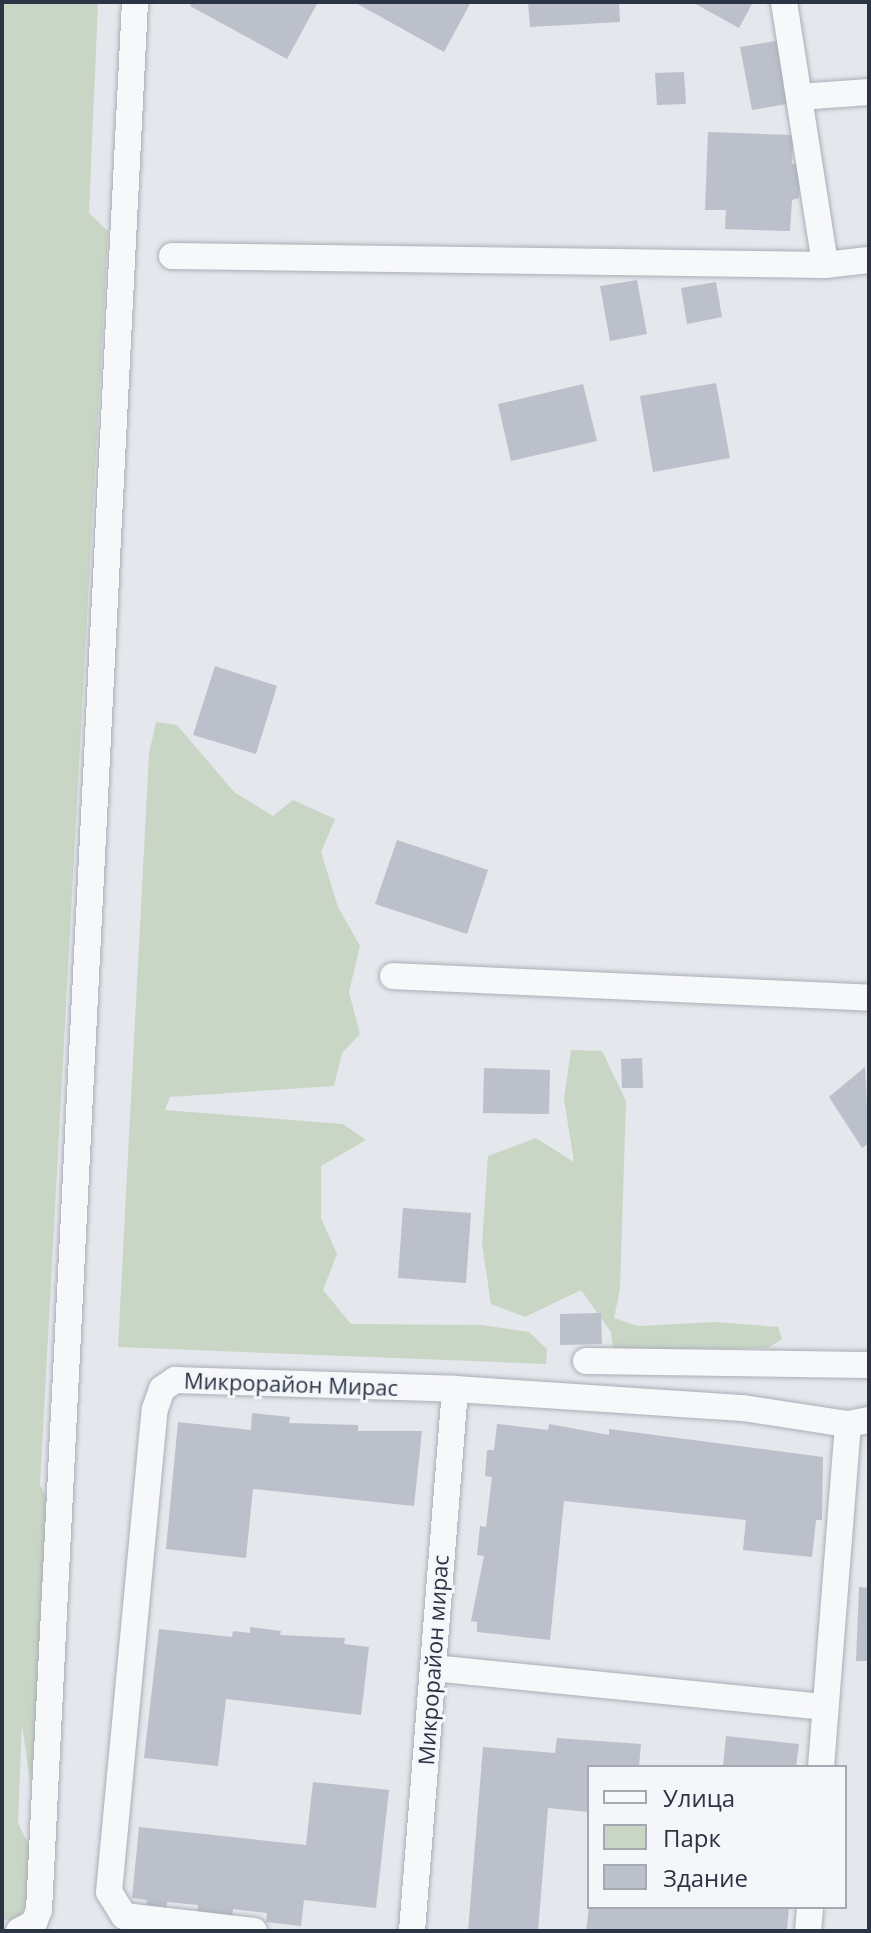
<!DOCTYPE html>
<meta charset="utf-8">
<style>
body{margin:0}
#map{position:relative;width:871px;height:1933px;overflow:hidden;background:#e4e7ec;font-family:"Open Sans",sans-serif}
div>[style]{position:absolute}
.green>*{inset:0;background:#c9d6c5}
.building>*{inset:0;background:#bbc0ca}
.roads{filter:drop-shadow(0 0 2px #a9aeb7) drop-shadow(0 0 2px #a9aeb7)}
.minor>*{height:26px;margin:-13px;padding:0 13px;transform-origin:13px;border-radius:13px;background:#f7f8fa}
span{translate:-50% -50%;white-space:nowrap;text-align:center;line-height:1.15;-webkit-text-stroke:6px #f4f6f9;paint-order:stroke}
.street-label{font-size:22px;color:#2b3445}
.frame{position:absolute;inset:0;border:4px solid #2b3445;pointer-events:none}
.legend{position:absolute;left:587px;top:1765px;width:260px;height:144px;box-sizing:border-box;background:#f4f6f9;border:2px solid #a4a8b1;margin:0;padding:10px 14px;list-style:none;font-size:24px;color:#2b3445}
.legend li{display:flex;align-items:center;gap:16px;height:40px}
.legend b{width:40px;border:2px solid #a4a8b1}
</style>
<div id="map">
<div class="green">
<div style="clip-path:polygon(2px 2px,98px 2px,89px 213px,108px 231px,40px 1485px,53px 1510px,43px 1697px,30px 1783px,22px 1724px,18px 1823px,35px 1858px,31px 1892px,19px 1918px,2px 1921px)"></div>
<div style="clip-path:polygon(156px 722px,177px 725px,234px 792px,273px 816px,293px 800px,335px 819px,321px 852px,338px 907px,360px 946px,349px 992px,360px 1034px,342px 1053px,334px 1086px,170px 1097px,165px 1110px,343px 1124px,366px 1140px,321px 1166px,321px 1218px,337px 1254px,323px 1290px,351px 1324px,481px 1325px,529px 1332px,547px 1349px,546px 1364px,118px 1347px,149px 754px)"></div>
<div style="clip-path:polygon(571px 1050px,602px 1051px,626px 1101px,620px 1289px,614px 1318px,638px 1326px,716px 1322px,778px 1327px,782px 1339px,768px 1348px,613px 1350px,611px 1332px,581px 1290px,525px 1317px,491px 1304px,482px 1244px,488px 1156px,536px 1138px,574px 1162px,564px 1099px)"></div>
</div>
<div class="building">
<div style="clip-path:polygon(192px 2px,318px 2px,287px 59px,190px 6px)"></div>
<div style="clip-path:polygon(354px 2px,471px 2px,444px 52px)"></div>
<div style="clip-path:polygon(528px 2px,619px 2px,620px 22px,530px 27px)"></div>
<div style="clip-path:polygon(692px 2px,753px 2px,739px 28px)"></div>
<div style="clip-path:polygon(782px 40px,793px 103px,752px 110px,740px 47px)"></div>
<div style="clip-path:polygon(684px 72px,686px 104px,657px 105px,655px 73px)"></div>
<div style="clip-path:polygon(708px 132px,793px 135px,792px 164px,800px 164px,799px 198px,792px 200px,790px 231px,725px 229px,726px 210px,705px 210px)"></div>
<div style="clip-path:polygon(637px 280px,647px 334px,610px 341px,600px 286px)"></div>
<div style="clip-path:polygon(716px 282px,722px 317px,687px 324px,681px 288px)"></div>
<div style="clip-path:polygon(716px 383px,730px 458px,653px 472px,640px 396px)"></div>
<div style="clip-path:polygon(583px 384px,597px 441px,511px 461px,498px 404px)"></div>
<div style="clip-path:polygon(215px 666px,277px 686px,256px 754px,193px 735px)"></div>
<div style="clip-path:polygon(397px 840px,488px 870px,467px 934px,375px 904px)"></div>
<div style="clip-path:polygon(642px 1058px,643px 1088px,622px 1088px,621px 1059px)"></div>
<div style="clip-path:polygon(865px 1067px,869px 1143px,862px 1148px,829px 1097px)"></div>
<div style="clip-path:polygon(484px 1068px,550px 1070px,549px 1114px,483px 1113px)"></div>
<div style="clip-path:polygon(403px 1208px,471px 1213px,466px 1283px,398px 1278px)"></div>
<div style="clip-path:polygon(601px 1313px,602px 1344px,560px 1345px,560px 1314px)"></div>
<div style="clip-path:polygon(252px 1413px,290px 1417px,289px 1423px,358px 1425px,358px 1431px,422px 1431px,414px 1506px,253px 1489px,246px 1558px,166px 1549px,178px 1422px,251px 1430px)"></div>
<div style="clip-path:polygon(497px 1424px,548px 1430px,549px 1424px,609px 1435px,609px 1429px,823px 1457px,822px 1520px,816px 1520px,812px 1557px,743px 1550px,746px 1520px,564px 1501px,550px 1640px,477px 1632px,477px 1622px,471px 1621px,484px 1556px,477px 1555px,480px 1526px,486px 1527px,492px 1477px,485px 1476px,487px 1450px,494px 1450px)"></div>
<div style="clip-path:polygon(859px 1587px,869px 1588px,869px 1661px,856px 1661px)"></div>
<div style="clip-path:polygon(250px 1627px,281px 1631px,280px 1635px,345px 1638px,344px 1644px,369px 1647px,361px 1715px,226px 1699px,218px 1766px,144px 1758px,159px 1629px,232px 1637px,233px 1631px,250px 1633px)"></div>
<div style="clip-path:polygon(726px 1736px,799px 1744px,796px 1767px,723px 1767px)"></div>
<div style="clip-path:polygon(557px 1738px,641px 1744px,639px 1767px,589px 1767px,589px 1812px,548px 1808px,538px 1931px,468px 1931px,483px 1747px,555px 1753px)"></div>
<div style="clip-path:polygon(313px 1782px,389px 1790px,376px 1908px,304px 1900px,301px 1926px,266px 1922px,267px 1913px,233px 1909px,232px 1918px,197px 1914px,198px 1905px,167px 1902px,166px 1910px,145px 1908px,147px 1900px,132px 1898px,139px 1827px,306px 1845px)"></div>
<div style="clip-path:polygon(589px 1907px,789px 1907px,787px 1931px,586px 1931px)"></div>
</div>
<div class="roads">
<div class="minor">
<div style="left:784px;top:2px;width:266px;rotate:81.1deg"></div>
<div style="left:825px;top:265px;width:44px;rotate:-6.5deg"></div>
<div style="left:799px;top:97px;width:70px;rotate:-4.1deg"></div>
<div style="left:172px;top:256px;width:653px;rotate:0.79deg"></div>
<div style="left:393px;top:976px;width:477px;rotate:2.6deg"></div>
<div style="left:586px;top:1361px;width:283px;rotate:0.8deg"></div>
<div style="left:433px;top:1668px;width:394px;rotate:5.7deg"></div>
<div style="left:821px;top:1767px;width:344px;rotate:-85.5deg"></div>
<div style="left:19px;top:1931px;width:17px;rotate:-28deg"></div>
<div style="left:34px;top:1923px;width:14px;rotate:-69deg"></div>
<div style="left:39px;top:1910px;width:1910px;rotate:-87.12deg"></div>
<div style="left:254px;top:1931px;width:131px;rotate:-173.4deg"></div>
<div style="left:124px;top:1916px;width:28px;rotate:-122deg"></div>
<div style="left:109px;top:1892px;width:485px;rotate:-84.6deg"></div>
<div style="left:155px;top:1409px;width:21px;rotate:-71deg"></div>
<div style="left:162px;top:1389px;width:16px;rotate:-35deg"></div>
<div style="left:175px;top:1380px;width:280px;rotate:1.8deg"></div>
<div style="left:455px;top:1389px;width:289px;rotate:3.8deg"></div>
<div style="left:743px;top:1408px;width:106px;rotate:8.7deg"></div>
<div style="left:848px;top:1424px;width:21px;rotate:-11deg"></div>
<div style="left:412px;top:1931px;width:544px;rotate:-85.46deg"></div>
<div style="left:808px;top:1931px;width:24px;rotate:-85deg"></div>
</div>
</div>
<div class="street-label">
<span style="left:291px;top:1384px;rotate:2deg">Микрорайон Мирас</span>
<span style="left:433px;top:1660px;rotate:-86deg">Микрорайон мирас</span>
</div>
<div class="frame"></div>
<ul class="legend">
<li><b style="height:10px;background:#f7f8fa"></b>Улица</li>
<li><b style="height:22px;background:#c9d6c5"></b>Парк</li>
<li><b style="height:22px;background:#bbc0ca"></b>Здание</li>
</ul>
</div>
